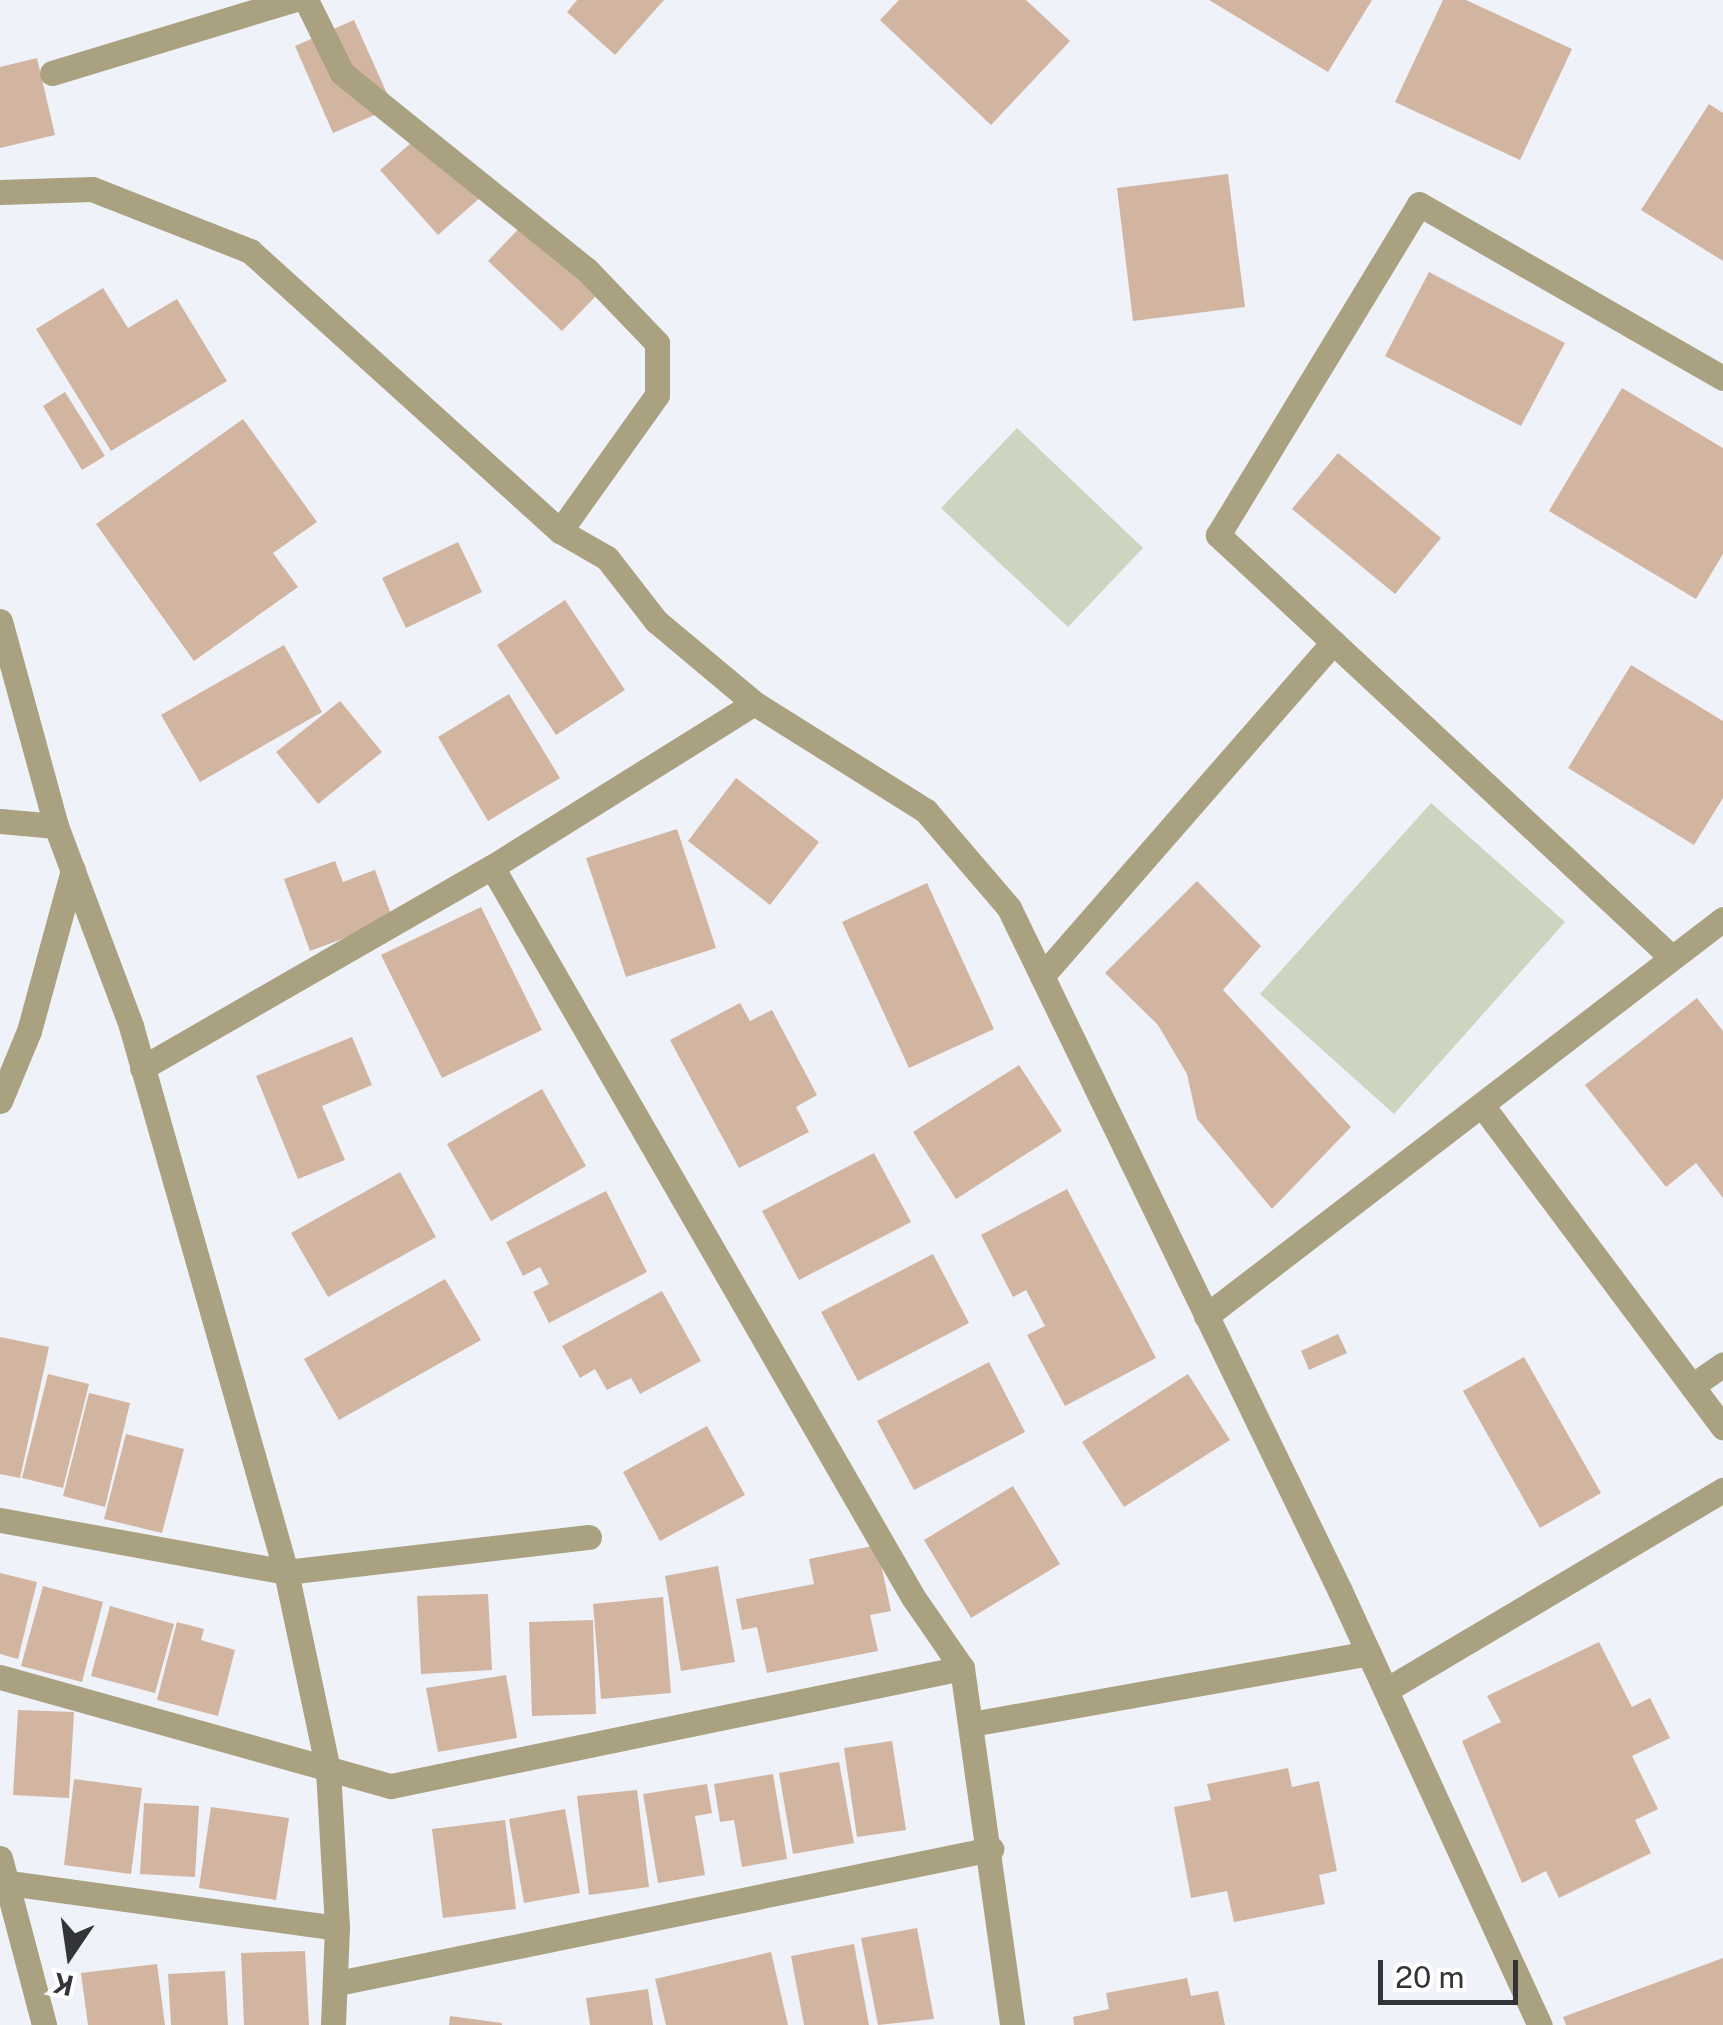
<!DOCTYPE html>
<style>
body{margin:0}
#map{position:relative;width:1723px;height:2025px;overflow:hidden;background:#f0f2f9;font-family:"Public Sans",sans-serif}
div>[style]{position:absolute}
.green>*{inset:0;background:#cbd5bf}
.building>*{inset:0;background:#d1b5a1}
.minor>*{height:25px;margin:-12.5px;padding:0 12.5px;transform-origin:12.5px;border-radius:12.5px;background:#a9a180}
span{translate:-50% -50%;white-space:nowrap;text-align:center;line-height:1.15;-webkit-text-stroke:9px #fff;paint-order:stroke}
.north{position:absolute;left:20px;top:1905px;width:100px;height:100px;-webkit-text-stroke:8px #fff;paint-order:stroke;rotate:193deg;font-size:28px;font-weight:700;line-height:40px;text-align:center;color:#333437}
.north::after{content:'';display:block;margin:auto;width:35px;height:45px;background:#333437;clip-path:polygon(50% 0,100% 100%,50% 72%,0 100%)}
.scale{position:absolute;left:1378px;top:1960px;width:140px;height:45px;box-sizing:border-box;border:5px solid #333437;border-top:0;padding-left:12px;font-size:30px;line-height:35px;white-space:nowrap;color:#333437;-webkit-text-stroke:8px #fff;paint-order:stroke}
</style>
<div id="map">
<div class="green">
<div style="clip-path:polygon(1017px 428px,1143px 548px,1068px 627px,941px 508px)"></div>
<div style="clip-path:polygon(1431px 803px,1565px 922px,1394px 1114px,1260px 994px)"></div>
</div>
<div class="building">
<div style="clip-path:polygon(577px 0,664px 0,615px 55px,567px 12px)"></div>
<div style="clip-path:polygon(899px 0,1026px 0,1070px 41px,991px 125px,880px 20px)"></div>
<div style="clip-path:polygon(1209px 0,1372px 0,1328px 72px)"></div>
<div style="clip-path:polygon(1443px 0,1466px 0,1572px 49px,1520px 160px,1395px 102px)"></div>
<div style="clip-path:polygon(354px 20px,393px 107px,333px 133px,295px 46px)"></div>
<div style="clip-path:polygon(37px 58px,55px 135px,0 148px,0 67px)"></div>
<div style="clip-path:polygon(1709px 104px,1723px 113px,1723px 261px,1641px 210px)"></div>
<div style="clip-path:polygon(426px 130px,483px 195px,438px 235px,380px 170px)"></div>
<div style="clip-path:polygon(1228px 174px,1245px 307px,1133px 321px,1117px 188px)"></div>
<div style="clip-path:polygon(525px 222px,599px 293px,562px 331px,488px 261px)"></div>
<div style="clip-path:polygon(1429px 272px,1565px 343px,1521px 426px,1385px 356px)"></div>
<div style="clip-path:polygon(103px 288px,128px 328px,177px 299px,227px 381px,111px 451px,36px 329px)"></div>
<div style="clip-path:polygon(1622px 388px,1723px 448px,1723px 554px,1696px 599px,1549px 511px)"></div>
<div style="clip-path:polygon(65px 392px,105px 456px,82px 470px,43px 406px)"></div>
<div style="clip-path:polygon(243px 419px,317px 522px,273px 553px,298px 587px,194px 661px,96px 524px)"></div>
<div style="clip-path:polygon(1338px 453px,1441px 538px,1395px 594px,1292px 509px)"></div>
<div style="clip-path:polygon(458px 542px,482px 592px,406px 628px,382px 578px)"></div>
<div style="clip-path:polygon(565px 600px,625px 690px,556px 735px,497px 645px)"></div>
<div style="clip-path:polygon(284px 645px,322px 712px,200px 782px,161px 715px)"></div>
<div style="clip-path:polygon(1631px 665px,1723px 721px,1723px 798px,1694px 845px,1568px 768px)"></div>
<div style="clip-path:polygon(509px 694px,560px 778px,488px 821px,438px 737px)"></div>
<div style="clip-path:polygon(340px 701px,382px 752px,318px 804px,276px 752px)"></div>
<div style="clip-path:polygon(736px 778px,819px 842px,770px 905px,688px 841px)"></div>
<div style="clip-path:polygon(677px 829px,716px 948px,626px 977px,586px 858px)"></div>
<div style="clip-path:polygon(335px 861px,343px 882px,375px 870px,393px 920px,310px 951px,284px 879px)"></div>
<div style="clip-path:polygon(1197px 881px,1261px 946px,1223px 990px,1351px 1127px,1272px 1209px,1197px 1119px,1187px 1074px,1158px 1025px,1105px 973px)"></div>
<div style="clip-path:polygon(927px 883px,994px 1029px,909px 1068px,842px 922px)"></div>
<div style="clip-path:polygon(481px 907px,542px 1030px,442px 1078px,381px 955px)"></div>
<div style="clip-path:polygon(1697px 998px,1723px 1031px,1723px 1198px,1696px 1163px,1666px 1187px,1585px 1085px)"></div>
<div style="clip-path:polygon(740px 1003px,750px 1021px,772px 1010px,817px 1095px,796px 1107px,809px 1132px,739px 1168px,670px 1040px)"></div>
<div style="clip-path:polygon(352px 1037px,372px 1085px,322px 1106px,345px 1160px,298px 1179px,256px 1076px)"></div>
<div style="clip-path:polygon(1019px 1065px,1062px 1131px,956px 1199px,913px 1132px)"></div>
<div style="clip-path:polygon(542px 1089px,586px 1166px,491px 1221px,447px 1144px)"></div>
<div style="clip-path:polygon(874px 1153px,911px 1222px,799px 1280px,762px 1211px)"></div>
<div style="clip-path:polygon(400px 1172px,436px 1237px,328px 1297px,291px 1233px)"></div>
<div style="clip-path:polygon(1067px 1189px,1156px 1358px,1065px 1406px,1027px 1335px,1045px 1326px,1026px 1290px,1013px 1297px,981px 1235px)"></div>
<div style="clip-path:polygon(606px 1191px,647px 1272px,549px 1323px,533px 1292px,549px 1284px,540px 1267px,523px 1276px,506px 1242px)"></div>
<div style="clip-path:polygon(933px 1254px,969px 1323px,858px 1381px,821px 1312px)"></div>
<div style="clip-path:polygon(445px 1279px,481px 1340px,339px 1420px,304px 1359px)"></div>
<div style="clip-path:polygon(662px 1291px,701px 1361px,640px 1394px,631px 1378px,607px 1390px,595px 1369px,580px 1378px,562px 1346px)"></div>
<div style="clip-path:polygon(1338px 1334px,1347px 1353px,1309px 1370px,1301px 1351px)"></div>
<div style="clip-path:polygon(0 1337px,49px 1347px,20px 1478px,0 1474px)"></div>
<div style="clip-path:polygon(1524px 1357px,1601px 1493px,1540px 1528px,1463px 1391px)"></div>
<div style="clip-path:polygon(989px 1362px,1025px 1432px,914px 1490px,877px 1421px)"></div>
<div style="clip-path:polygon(48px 1374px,89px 1384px,63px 1488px,22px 1478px)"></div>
<div style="clip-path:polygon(1188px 1374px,1230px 1440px,1124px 1507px,1082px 1442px)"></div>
<div style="clip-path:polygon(89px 1393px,130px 1403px,105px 1507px,63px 1496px)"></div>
<div style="clip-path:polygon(707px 1426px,745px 1495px,660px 1541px,623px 1472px)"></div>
<div style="clip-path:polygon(126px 1434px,184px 1449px,162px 1533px,104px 1519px)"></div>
<div style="clip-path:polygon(1013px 1486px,1060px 1564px,971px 1618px,924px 1540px)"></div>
<div style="clip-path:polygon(877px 1545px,891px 1611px,870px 1615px,878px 1651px,767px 1673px,757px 1627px,742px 1630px,736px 1599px,814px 1584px,809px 1559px)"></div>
<div style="clip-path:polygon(718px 1566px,735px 1662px,681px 1671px,665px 1576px)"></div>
<div style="clip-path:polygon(0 1573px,37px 1582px,18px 1659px,0 1654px)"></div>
<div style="clip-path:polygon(43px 1586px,103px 1602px,82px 1682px,21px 1666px)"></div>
<div style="clip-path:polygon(488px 1594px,492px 1670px,421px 1674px,417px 1596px)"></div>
<div style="clip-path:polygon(663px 1597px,671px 1693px,601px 1699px,593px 1604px)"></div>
<div style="clip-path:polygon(110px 1606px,174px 1624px,155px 1693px,91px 1676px)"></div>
<div style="clip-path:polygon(593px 1620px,596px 1714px,532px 1716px,529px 1622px)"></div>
<div style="clip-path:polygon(177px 1622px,204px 1629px,201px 1640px,235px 1650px,218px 1716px,157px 1700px)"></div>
<div style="clip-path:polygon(1599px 1642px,1632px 1707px,1650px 1698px,1670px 1738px,1632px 1756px,1658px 1809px,1635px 1820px,1651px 1853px,1559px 1898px,1546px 1871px,1522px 1883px,1462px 1741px,1501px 1722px,1487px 1696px)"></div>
<div style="clip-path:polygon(506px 1675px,517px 1738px,438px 1752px,426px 1688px)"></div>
<div style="clip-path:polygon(18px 1710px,74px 1712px,69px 1798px,13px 1795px)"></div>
<div style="clip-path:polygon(892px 1741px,906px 1830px,857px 1837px,844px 1748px)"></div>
<div style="clip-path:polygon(839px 1762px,854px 1843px,793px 1854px,779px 1773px)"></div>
<div style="clip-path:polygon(1288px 1768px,1292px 1787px,1319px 1781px,1337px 1871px,1319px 1875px,1325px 1904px,1234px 1922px,1227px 1891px,1191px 1898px,1174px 1807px,1211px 1800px,1207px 1784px)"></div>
<div style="clip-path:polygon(773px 1774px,787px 1859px,742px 1867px,734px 1820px,720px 1822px,714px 1784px)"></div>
<div style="clip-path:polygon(74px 1779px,142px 1788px,131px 1874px,64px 1865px)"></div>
<div style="clip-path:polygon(707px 1784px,712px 1813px,695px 1816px,705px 1875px,658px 1883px,643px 1794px)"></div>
<div style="clip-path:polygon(637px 1790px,649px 1887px,589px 1895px,577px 1796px)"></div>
<div style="clip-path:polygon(144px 1803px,199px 1806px,195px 1877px,140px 1874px)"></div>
<div style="clip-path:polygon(211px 1807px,289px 1818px,276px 1900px,199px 1888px)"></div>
<div style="clip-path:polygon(565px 1809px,580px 1893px,524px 1903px,509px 1819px)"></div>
<div style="clip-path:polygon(505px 1820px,516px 1909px,443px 1918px,432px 1829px)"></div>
<div style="clip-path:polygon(917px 1928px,934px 2019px,878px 2025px,861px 1938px)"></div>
<div style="clip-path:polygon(854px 1944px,869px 2025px,804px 2025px,791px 1956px)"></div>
<div style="clip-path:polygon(305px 1951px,309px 2025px,244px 2025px,241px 1953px)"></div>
<div style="clip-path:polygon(771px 1952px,788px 2025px,666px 2025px,655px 1979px)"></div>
<div style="clip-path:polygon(1723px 1958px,1723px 2025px,1566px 2025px,1563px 2017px)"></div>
<div style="clip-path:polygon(157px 1964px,165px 2025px,88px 2025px,81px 1973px)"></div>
<div style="clip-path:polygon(225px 1971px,228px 2025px,171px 2025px,168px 1974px)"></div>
<div style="clip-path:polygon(1187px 1978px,1191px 1996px,1218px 1991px,1225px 2025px,1074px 2025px,1073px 2017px,1109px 2009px,1106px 1993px)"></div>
<div style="clip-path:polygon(648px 1989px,653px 2025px,590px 2025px,586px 1998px)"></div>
<div style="clip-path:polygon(450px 2016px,502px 2023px,502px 2025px,449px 2025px)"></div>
</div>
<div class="minor">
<div style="left:306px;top:0;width:81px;rotate:63.7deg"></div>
<div style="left:342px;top:73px;width:314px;rotate:38.8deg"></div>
<div style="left:587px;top:270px;width:101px;rotate:46.2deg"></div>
<div style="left:657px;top:343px;width:52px;rotate:90deg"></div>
<div style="left:657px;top:395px;width:167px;rotate:125.5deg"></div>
<div style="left:52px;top:73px;width:252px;rotate:-16.9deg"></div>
<div style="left:0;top:192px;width:92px;rotate:-1.9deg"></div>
<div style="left:92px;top:189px;width:170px;rotate:21.4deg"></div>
<div style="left:250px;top:251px;width:418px;rotate:42.1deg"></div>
<div style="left:560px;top:531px;width:54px;rotate:29.9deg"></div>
<div style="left:607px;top:558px;width:80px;rotate:52.1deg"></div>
<div style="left:656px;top:621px;width:128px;rotate:39.9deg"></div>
<div style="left:754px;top:703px;width:203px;rotate:32.1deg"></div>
<div style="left:926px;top:811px;width:128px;rotate:49.4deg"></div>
<div style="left:1009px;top:908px;width:759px;rotate:64.14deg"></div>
<div style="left:1340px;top:1591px;width:478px;rotate:65.3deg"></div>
<div style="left:0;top:621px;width:213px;rotate:74.7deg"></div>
<div style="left:56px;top:826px;width:214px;rotate:69.4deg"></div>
<div style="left:131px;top:1026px;width:568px;rotate:74.15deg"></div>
<div style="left:286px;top:1572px;width:202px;rotate:78deg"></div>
<div style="left:328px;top:1770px;width:158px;rotate:86.7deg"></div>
<div style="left:337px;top:1928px;width:97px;rotate:92.4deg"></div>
<div style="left:0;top:821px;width:56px;rotate:5.1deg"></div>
<div style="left:492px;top:867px;width:843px;rotate:60.03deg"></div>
<div style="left:913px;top:1597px;width:86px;rotate:55.4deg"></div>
<div style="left:962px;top:1668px;width:360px;rotate:82deg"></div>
<div style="left:1670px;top:956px;width:618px;rotate:-137.03deg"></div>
<div style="left:1218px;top:535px;width:387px;rotate:-58.7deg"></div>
<div style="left:1419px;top:204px;width:350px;rotate:29.8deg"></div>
<div style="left:1042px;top:976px;width:443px;rotate:-48.9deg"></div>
<div style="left:142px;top:1068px;width:404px;rotate:-29.9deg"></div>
<div style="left:492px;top:867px;width:309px;rotate:-32deg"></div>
<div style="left:0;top:1101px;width:76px;rotate:-67.5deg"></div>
<div style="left:29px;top:1031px;width:167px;rotate:-74.7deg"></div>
<div style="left:1484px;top:1108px;width:399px;rotate:53.2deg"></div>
<div style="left:1206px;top:1316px;width:652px;rotate:-37.52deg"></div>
<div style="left:1692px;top:1386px;width:38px;rotate:-35deg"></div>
<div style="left:0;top:1520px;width:291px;rotate:10.3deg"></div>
<div style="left:286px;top:1572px;width:305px;rotate:-6.6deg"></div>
<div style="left:0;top:1677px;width:406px;rotate:15.6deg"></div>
<div style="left:391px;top:1786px;width:583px;rotate:-11.68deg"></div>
<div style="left:1386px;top:1690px;width:392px;rotate:-30.7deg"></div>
<div style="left:971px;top:1724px;width:404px;rotate:-10.1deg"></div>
<div style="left:0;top:1858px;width:173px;rotate:75.2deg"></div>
<div style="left:9px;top:1883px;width:331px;rotate:7.8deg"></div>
<div style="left:338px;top:1983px;width:667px;rotate:-11.6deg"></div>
</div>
<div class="north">K</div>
<div class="scale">20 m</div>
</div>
